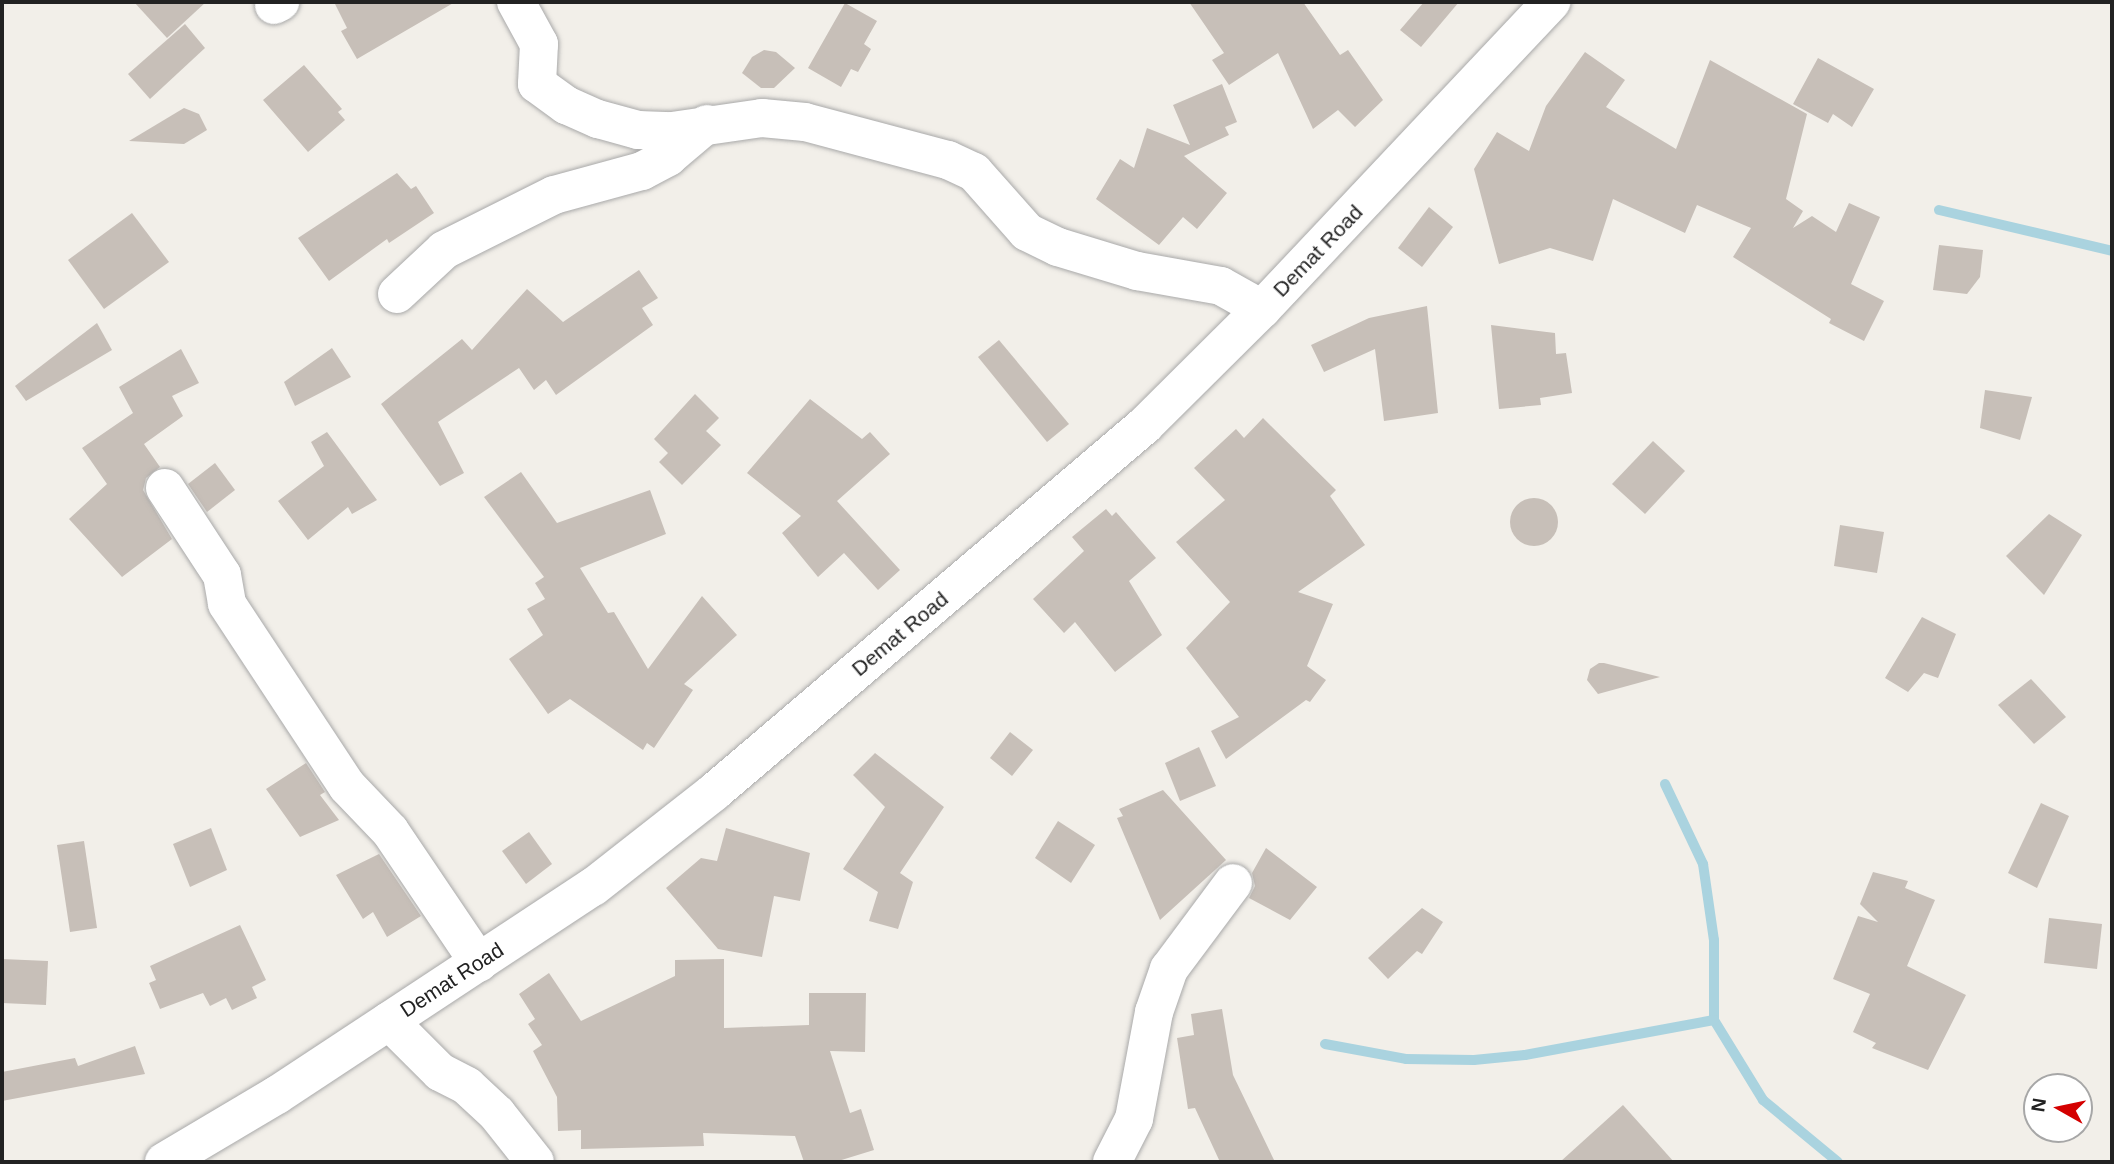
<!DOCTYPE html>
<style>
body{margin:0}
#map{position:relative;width:2114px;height:1164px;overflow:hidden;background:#f2efe9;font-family:Arial,sans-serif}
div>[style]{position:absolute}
.stream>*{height:10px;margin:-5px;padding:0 5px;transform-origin:5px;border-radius:5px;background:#aad3df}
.building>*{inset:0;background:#c7bfb8}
.round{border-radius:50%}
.roads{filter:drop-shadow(0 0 2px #a9a9a9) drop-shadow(0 0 2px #a9a9a9)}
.minor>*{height:38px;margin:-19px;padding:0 19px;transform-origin:19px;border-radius:19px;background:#fff}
span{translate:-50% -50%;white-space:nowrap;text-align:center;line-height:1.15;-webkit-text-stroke:5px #fff;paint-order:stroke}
.street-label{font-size:21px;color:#222}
.frame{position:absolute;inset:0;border:4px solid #222;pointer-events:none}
.north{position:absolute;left:2023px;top:1073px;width:70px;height:70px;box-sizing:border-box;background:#fff;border:2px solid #a7a7a7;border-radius:50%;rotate:279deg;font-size:19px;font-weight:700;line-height:28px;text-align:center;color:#222}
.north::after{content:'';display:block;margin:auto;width:24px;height:32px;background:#d40000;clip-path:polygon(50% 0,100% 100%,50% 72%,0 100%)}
</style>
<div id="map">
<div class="stream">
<div style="left:1939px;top:210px;width:178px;rotate:13.3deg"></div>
<div style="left:1665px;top:784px;width:89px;rotate:64.6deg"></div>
<div style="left:1703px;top:864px;width:77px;rotate:81.8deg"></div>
<div style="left:1714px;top:940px;width:80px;rotate:90deg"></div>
<div style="left:1714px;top:1020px;width:94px;rotate:58.5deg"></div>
<div style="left:1763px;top:1100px;width:97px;rotate:39.6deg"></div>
<div style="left:1325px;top:1044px;width:82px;rotate:10.5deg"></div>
<div style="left:1406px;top:1059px;width:68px;rotate:0.8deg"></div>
<div style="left:1474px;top:1060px;width:51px;rotate:-5.6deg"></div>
<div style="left:1525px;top:1055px;width:192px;rotate:-10.5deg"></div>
</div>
<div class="building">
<div style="clip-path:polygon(134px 2px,206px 2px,167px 38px)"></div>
<div style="clip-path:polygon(334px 2px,455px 2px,357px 59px,341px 31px,347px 28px)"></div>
<div style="clip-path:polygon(1189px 2px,1303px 2px,1340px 55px,1348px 50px,1383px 100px,1355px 127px,1338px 110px,1313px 129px,1278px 53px,1229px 85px,1212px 60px,1224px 53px)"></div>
<div style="clip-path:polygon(1424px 2px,1459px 2px,1421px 47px,1400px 30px)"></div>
<div style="clip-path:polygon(845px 3px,877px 21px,864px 44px,871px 49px,858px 72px,851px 69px,841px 87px,808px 68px)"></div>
<div style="clip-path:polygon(185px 24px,205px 48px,150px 99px,128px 74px)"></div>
<div style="clip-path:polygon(764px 50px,776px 52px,795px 68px,774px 88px,761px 88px,742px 73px,752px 57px)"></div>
<div style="clip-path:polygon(1585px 52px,1625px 80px,1606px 107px,1676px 149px,1710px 60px,1807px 114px,1786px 199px,1803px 211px,1793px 228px,1812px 216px,1836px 232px,1849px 203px,1880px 217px,1851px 284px,1884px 301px,1864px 341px,1829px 323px,1831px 319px,1733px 257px,1751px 228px,1697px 205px,1685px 233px,1613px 199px,1593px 261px,1550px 248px,1499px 264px,1474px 169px,1497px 132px,1529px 151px,1546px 106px)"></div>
<div style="clip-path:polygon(1818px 58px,1874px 89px,1852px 127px,1833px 114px,1828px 123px,1793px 104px)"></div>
<div style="clip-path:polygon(304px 65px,342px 109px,338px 112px,345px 120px,308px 152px,263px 100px)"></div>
<div style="clip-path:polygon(1222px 84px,1237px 122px,1225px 127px,1229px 135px,1184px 156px,1227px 193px,1197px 229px,1183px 217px,1159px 245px,1096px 199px,1120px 159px,1134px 168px,1147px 128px,1190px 145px,1173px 105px)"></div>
<div style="clip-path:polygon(184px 108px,199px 114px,207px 130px,184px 144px,129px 141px)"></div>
<div style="clip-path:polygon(397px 173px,411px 189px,416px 186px,434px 213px,389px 243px,387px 239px,329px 281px,298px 238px)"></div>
<div style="clip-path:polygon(1429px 207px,1453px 227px,1422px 267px,1398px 248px)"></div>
<div style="clip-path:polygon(132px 213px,169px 262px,104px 309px,68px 260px)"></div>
<div style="clip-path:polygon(1939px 245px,1983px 250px,1980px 277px,1967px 294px,1933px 290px)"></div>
<div style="clip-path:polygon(639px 270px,658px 298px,642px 308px,653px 325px,556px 395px,546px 380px,534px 390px,519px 368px,438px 422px,464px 473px,440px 486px,381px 404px,462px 339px,472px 350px,527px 289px,563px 322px)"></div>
<div style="clip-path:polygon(1427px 306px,1438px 413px,1384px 421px,1375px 349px,1324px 372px,1311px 345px,1369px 318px)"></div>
<div style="clip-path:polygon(97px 323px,112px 350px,26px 401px,15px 386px)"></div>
<div style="clip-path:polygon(1491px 325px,1555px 333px,1556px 354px,1566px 353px,1572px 393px,1540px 398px,1541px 405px,1499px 409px)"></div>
<div style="clip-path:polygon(999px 340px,1069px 424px,1047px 442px,978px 357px)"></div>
<div style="clip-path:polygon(332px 348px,351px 377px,295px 406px,284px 382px)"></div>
<div style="clip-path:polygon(181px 349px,199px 383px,172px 396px,183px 416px,144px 444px,160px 467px,146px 478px,143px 490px,172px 539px,122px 577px,69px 519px,107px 484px,82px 448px,133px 413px,119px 387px)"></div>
<div style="clip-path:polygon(1985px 390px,2032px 397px,2020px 440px,1980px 428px)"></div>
<div style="clip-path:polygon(695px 394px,719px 418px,706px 431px,721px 445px,682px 485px,659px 462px,668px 453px,654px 439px)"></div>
<div style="clip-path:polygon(810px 399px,862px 439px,870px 432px,890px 454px,837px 501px,900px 570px,878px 590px,844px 553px,818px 577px,782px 533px,801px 516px,747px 473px)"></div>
<div style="clip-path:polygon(1263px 418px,1336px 490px,1330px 496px,1365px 545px,1298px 592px,1333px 604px,1307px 666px,1326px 680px,1310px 702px,1306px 700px,1226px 759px,1211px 731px,1239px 717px,1186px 648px,1230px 602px,1176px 542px,1225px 500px,1194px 468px,1236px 429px,1244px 438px)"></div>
<div style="clip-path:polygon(327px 432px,377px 500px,352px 514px,348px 507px,308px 540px,278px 501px,324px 466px,311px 442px)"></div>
<div style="clip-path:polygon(1653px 441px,1685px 471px,1645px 514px,1612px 484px)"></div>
<div style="clip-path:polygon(215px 463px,235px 490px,207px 512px,188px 484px)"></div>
<div style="clip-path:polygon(521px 472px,557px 523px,650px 490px,666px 534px,580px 568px,608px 613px,614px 612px,648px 669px,702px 596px,737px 635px,684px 684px,693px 690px,654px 748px,647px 743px,643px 750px,570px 699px,548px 714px,509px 659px,543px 635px,527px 609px,545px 599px,535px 583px,544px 577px,484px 497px)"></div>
<div class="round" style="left:1510px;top:498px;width:48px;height:48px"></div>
<div style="clip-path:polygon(1106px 509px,1112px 516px,1116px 512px,1156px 558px,1129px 581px,1162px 635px,1115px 672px,1075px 622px,1064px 633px,1033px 599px,1084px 551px,1072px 537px)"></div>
<div style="clip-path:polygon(2049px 514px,2082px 535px,2044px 595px,2006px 556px)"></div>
<div style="clip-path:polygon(1840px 525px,1884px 532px,1877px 573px,1834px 566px)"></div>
<div style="clip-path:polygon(1922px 617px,1956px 634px,1938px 678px,1924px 673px,1908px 692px,1885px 678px)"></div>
<div style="clip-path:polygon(1599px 663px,1604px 663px,1660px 677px,1598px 694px,1587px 680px,1590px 669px)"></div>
<div style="clip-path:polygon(2031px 679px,2066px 717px,2034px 744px,1998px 705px)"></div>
<div style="clip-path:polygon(1010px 732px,1033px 750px,1012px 776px,990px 758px)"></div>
<div style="clip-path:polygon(1199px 747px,1216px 786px,1180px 801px,1165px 763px)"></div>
<div style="clip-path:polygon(875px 753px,944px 807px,900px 873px,913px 882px,898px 929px,869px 921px,878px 892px,843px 869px,885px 807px,853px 775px)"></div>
<div style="clip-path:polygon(306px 763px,325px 792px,320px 795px,339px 820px,300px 837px,266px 789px)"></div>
<div style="clip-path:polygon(1163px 790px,1226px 860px,1160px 920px,1117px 818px,1123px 816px,1119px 809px)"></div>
<div style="clip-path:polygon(2041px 803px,2069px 816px,2037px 888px,2008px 873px)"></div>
<div style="clip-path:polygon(1058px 821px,1095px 845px,1071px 883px,1035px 858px)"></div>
<div style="clip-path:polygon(211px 828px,227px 870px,190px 887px,173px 844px)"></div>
<div style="clip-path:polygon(726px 828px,810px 853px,800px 901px,774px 896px,762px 957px,718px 949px,666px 888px,701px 858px,717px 861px)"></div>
<div style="clip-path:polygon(529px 832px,552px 864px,526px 884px,502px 851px)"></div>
<div style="clip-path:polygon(84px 841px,97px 928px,70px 932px,57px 845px)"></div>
<div style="clip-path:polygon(1266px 848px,1317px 887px,1290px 920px,1249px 898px,1255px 886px,1252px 873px)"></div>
<div style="clip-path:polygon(379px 854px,421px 916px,387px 937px,373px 912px,363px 919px,336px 875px)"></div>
<div style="clip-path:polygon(1873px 872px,1908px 881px,1905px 888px,1935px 900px,1907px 966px,1966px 995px,1928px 1070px,1872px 1048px,1876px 1043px,1853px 1032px,1870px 994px,1833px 979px,1858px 916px,1878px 922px,1860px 904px)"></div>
<div style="clip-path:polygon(1422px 908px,1443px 922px,1422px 954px,1417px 951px,1388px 979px,1368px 958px)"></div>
<div style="clip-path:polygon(2049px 918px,2102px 924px,2097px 969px,2044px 963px)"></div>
<div style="clip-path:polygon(240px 925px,266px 980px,252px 987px,257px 998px,232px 1010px,226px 998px,210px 1006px,203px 993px,160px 1009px,149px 983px,156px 980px,150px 966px)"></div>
<div style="clip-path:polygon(2px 959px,48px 961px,46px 1005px,2px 1003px)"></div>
<div style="clip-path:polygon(724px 959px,724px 1028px,809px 1025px,809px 993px,866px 993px,865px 1052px,830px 1051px,850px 1113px,861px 1109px,874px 1150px,835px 1162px,804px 1162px,795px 1136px,703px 1133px,704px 1146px,581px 1149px,581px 1130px,558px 1131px,557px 1097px,533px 1051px,542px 1045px,528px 1024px,535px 1019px,519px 994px,549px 973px,581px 1021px,675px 976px,675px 960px)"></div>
<div style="clip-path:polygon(1222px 1009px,1233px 1075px,1275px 1162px,1220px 1162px,1195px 1108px,1188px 1109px,1177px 1038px,1194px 1035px,1191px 1014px)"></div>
<div style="clip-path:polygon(135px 1046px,145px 1074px,2px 1101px,2px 1072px,75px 1058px,78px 1066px)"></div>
<div style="clip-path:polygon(1623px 1105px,1674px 1162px,1560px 1162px)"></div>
</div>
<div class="roads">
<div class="minor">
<div style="left:516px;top:2px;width:48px;rotate:61.3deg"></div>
<div style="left:539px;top:44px;width:40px;rotate:92.9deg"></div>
<div style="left:537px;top:84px;width:36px;rotate:36deg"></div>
<div style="left:566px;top:105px;width:35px;rotate:24deg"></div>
<div style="left:598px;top:119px;width:41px;rotate:15.4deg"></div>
<div style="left:638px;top:130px;width:34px;rotate:2deg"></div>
<div style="left:672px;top:131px;width:91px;rotate:-8.2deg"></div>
<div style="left:762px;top:118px;width:43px;rotate:5.3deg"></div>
<div style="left:805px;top:122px;width:148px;rotate:14.9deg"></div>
<div style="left:948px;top:160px;width:29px;rotate:25deg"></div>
<div style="left:974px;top:172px;width:80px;rotate:48.5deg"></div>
<div style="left:1027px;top:232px;width:34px;rotate:26deg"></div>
<div style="left:1058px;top:247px;width:83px;rotate:16.9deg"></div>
<div style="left:1137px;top:271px;width:85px;rotate:10.1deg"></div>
<div style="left:1221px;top:286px;width:47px;rotate:29.3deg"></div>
<div style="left:274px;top:5px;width:7px;rotate:-27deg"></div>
<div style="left:397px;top:294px;width:64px;rotate:-43.1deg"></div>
<div style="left:444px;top:250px;width:123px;rotate:-26.6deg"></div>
<div style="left:554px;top:195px;width:91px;rotate:-15.3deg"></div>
<div style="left:642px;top:171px;width:30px;rotate:-28deg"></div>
<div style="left:668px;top:157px;width:51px;rotate:-40.2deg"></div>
<div style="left:165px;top:488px;width:104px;rotate:56.8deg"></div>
<div style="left:222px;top:575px;width:29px;rotate:80deg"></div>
<div style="left:227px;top:604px;width:218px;rotate:56.6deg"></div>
<div style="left:347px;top:786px;width:62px;rotate:46.3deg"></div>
<div style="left:390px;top:831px;width:159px;rotate:56deg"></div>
<div style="left:389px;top:1021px;width:72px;rotate:45deg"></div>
<div style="left:440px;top:1072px;width:30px;rotate:27deg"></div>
<div style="left:467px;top:1086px;width:41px;rotate:43deg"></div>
<div style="left:497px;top:1114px;width:61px;rotate:51.6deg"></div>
<div style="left:164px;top:1162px;width:131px;rotate:-30.7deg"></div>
<div style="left:277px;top:1095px;width:378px;rotate:-33.4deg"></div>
<div style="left:593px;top:887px;width:154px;rotate:-38.1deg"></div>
<div style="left:714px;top:792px;width:566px;rotate:-40.41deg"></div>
<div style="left:1145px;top:425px;width:165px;rotate:-44.8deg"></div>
<div style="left:1262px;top:309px;width:422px;rotate:-46.7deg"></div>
<div style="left:1112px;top:1162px;width:48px;rotate:-62.9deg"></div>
<div style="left:1134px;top:1119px;width:109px;rotate:-79.4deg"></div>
<div style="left:1154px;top:1012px;width:46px;rotate:-70.8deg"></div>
<div style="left:1169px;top:969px;width:107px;rotate:-53.3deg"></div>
</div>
</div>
<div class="street-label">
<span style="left:1318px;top:251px;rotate:-46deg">Demat Road</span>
<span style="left:900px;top:634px;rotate:-40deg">Demat Road</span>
<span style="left:452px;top:980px;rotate:-33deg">Demat Road</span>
</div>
<div class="frame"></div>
<div class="north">N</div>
</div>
